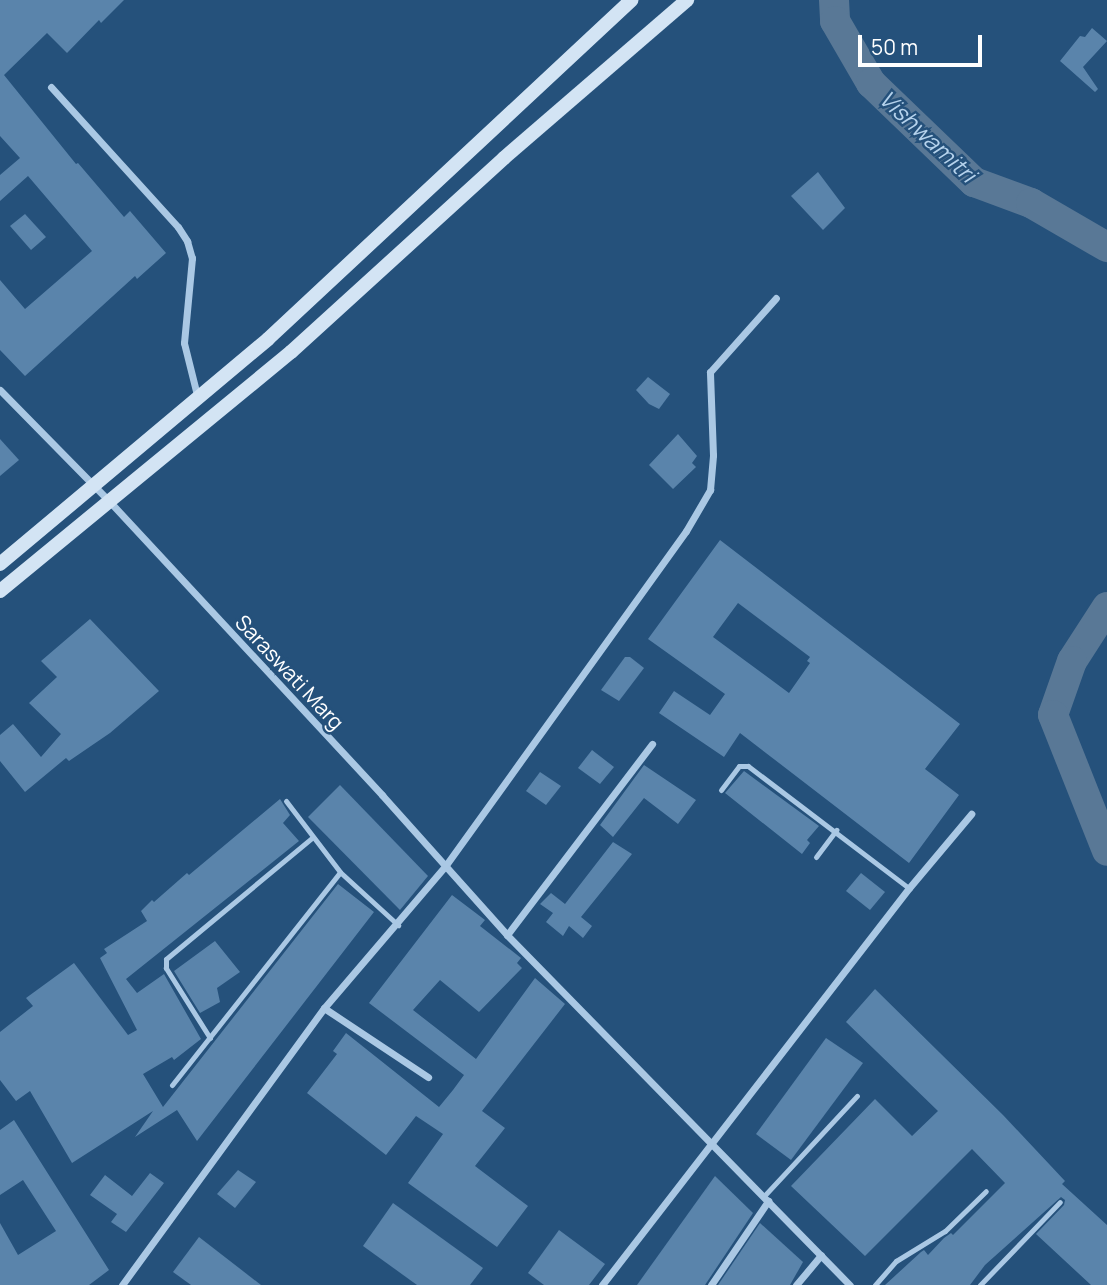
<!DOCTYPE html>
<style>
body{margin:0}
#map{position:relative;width:1107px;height:1285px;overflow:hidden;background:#25517b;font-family:Manrope,sans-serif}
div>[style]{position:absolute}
.river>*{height:30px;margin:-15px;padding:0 15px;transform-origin:15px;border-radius:15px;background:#597896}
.building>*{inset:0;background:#5a84ab}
.lane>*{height:5px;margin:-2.5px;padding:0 2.5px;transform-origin:2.5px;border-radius:2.5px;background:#aac8e4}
.street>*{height:7px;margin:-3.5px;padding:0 3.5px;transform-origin:3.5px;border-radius:3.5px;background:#aac8e4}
.secondary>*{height:14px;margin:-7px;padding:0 7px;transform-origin:7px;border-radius:7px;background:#d3e4f4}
span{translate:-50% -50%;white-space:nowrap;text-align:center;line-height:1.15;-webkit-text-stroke:5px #25517b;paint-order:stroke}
.street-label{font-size:21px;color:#fff}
.water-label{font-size:23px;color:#b5d2ec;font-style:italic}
.scale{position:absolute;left:858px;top:35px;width:124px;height:32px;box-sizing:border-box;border:4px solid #fff;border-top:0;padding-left:9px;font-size:21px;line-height:24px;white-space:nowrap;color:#fff;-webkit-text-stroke:5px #25517b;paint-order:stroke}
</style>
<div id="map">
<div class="river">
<div style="left:834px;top:0;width:21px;rotate:87deg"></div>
<div style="left:835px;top:21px;width:72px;rotate:59.9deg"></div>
<div style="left:871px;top:83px;width:143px;rotate:43.9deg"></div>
<div style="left:974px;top:182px;width:61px;rotate:20.2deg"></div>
<div style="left:1031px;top:203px;width:88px;rotate:30.1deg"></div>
<div style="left:1107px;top:607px;width:64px;rotate:122.9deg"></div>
<div style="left:1072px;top:661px;width:57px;rotate:109.4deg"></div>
<div style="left:1053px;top:715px;width:146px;rotate:68.3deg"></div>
</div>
<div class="building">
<div style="clip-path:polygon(0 0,124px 0,101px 23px,99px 20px,67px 53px,47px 33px,4px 75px,76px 164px,78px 163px,124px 217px,130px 211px,166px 253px,137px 279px,135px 276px,25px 376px,0 350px,0 280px,25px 309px,92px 251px,28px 176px,0 201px,0 175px,20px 158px,0 136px)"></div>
<div style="clip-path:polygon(1092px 28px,1107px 41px,1083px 67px,1098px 89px,1095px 92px,1060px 61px,1080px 36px,1085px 37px)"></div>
<div style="clip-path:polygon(818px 172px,845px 208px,823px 230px,791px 196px)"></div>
<div style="clip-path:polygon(25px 214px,46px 237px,31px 250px,10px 226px)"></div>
<div style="clip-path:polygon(648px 377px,670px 394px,659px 409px,649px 404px,636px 390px)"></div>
<div style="clip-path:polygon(678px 434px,697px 456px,692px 463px,696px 467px,673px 489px,649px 465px)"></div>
<div style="clip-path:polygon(0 439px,19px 460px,0 476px)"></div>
<div style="clip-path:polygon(evenodd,720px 540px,960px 724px,925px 769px,959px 795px,909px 863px,740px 733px,724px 757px,659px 713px,674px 691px,710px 715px,725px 694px,648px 639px,720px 540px,738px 603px,810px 657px,807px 661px,810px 663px,789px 693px,713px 637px,738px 603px)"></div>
<div style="clip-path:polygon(90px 619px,159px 691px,110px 733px,69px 761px,66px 758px,25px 792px,0 761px,0 735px,13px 724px,41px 757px,61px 734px,29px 703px,57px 677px,41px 661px)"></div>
<div style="clip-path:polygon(625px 657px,630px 657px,644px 668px,619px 701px,601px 690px)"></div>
<div style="clip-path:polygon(592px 750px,614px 767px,600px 784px,578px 768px)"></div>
<div style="clip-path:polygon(644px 765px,696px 800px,678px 824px,644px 798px,613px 837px,600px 825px)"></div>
<div style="clip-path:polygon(744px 771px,819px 826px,807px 840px,810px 843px,802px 854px,725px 793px)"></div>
<div style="clip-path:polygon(540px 772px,561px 786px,546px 805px,526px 791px)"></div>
<div style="clip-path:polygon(340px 785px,428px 876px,400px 910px,308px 817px)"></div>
<div style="clip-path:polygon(280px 799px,290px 815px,283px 823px,299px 841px,126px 979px,137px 993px,164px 974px,201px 1039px,174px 1060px,172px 1057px,143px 1074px,163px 1107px,338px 884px,374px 912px,197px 1141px,177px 1110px,135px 1137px,153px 1111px,72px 1163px,30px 1091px,16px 1101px,0 1080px,0 1032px,33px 1006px,26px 998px,74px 963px,128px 1035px,137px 1030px,100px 958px,107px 953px,104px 949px,147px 921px,141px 911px,152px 900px,154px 902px,187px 873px,189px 875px)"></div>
<div style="clip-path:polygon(613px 842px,632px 854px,581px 917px,592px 926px,583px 938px,569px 926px,563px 936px,546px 922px,553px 913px,540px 904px,551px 893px,565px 904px)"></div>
<div style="clip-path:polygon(861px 873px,885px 892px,870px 910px,846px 891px)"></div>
<div style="clip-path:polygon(452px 895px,485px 920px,480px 926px,521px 958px,517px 963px,522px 968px,479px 1012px,440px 980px,413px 1010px,476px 1059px,535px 978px,565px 1004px,482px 1111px,505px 1128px,475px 1166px,528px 1206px,497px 1247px,408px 1183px,443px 1134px,416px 1116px,386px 1155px,307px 1093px,337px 1054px,333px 1051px,346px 1033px,439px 1107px,453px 1090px,464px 1075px,369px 1003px)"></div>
<div style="clip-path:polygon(215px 941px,240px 972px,217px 988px,220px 1002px,200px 1013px,174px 971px)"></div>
<div style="clip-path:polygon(875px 989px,1003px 1115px,1065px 1181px,1062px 1184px,1107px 1225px,1107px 1285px,1091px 1285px,1036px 1234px,1064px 1205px,1065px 1200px,1061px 1197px,985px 1265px,970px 1285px,885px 1285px,921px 1252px,924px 1250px,928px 1255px,944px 1238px,951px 1233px,953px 1235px,1005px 1183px,972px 1149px,865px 1256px,791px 1186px,875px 1099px,912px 1136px,938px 1111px,846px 1022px)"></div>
<div style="clip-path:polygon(826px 1038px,863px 1063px,791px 1160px,756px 1134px)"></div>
<div style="clip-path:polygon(14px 1120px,109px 1270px,89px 1285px,0 1285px,0 1223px,18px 1255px,56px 1231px,23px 1180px,0 1195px,0 1130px)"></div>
<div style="clip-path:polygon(238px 1170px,256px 1182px,235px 1208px,217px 1194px)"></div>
<div style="clip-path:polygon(150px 1173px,164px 1183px,126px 1232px,111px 1222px,117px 1214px,90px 1195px,105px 1175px,132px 1196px)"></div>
<div style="clip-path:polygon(715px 1176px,753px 1213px,705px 1285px,637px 1285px)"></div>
<div style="clip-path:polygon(393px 1203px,483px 1268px,470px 1285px,417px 1285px,363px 1246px)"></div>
<div style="clip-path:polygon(760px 1223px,803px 1262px,790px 1285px,718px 1285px)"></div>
<div style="clip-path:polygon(559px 1230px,605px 1264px,589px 1285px,544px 1285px,528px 1273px)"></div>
<div style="clip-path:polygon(199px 1237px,261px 1285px,191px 1285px,173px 1272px)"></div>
</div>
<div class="lane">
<div style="left:721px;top:790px;width:30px;rotate:-53deg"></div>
<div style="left:739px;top:766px;width:9px"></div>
<div style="left:748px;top:766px;width:202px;rotate:37.2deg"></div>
<div style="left:286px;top:801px;width:89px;rotate:52.7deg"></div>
<div style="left:340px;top:872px;width:79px;rotate:42.4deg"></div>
<div style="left:816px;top:857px;width:34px;rotate:-53deg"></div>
<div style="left:210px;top:1038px;width:83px;rotate:-122.2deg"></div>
<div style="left:166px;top:968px;width:9px;rotate:-90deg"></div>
<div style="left:166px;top:959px;width:190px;rotate:-39.7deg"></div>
<div style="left:172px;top:1085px;width:271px;rotate:-51.7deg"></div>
<div style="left:763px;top:1197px;width:138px;rotate:-47.1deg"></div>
<div style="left:875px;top:1285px;width:32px;rotate:-49deg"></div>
<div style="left:896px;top:1261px;width:57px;rotate:-31.5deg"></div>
<div style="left:945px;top:1231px;width:57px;rotate:-44.3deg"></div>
<div style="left:980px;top:1285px;width:115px;rotate:-46.1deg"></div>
</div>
<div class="street">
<div style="left:51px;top:87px;width:189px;rotate:47.8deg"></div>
<div style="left:178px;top:227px;width:17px;rotate:57deg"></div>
<div style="left:187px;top:241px;width:18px;rotate:74deg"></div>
<div style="left:192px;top:258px;width:85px;rotate:95.4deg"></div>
<div style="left:184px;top:343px;width:58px;rotate:76deg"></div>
<div style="left:0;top:390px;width:157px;rotate:45.5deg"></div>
<div style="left:110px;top:502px;width:400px;rotate:47.1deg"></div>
<div style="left:382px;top:795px;width:188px;rotate:48.2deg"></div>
<div style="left:507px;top:935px;width:490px;rotate:45.6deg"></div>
<div style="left:507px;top:935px;width:240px;rotate:-52.8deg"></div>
<div style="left:324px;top:1008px;width:125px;rotate:33.6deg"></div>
<div style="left:122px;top:1285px;width:343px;rotate:-53.9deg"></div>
<div style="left:324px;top:1008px;width:188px;rotate:-49.5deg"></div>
<div style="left:446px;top:865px;width:411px;rotate:-54.3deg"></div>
<div style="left:686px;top:531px;width:48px;rotate:-59.7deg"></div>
<div style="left:710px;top:490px;width:35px;rotate:-85deg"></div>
<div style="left:713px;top:455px;width:83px;rotate:-92.1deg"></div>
<div style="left:710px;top:372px;width:99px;rotate:-48.3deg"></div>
<div style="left:602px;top:1285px;width:502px;rotate:-52.29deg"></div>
<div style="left:909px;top:888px;width:97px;rotate:-50deg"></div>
<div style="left:711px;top:1285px;width:102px;rotate:-55.8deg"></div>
<div style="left:796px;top:1285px;width:39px;rotate:-50deg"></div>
</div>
<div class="secondary">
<div style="left:0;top:564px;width:350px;rotate:-40deg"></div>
<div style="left:268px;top:339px;width:497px;rotate:-43deg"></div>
<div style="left:0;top:591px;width:377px;rotate:-39.4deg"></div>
<div style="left:291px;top:352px;width:288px;rotate:-42.3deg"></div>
<div style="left:504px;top:158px;width:242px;rotate:-40.8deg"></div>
</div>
<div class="street-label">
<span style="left:290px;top:672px;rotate:47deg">Saraswati Marg</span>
</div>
<div class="water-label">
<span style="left:928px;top:136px;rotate:43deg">Vishwamitri</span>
</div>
<div class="scale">50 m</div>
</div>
